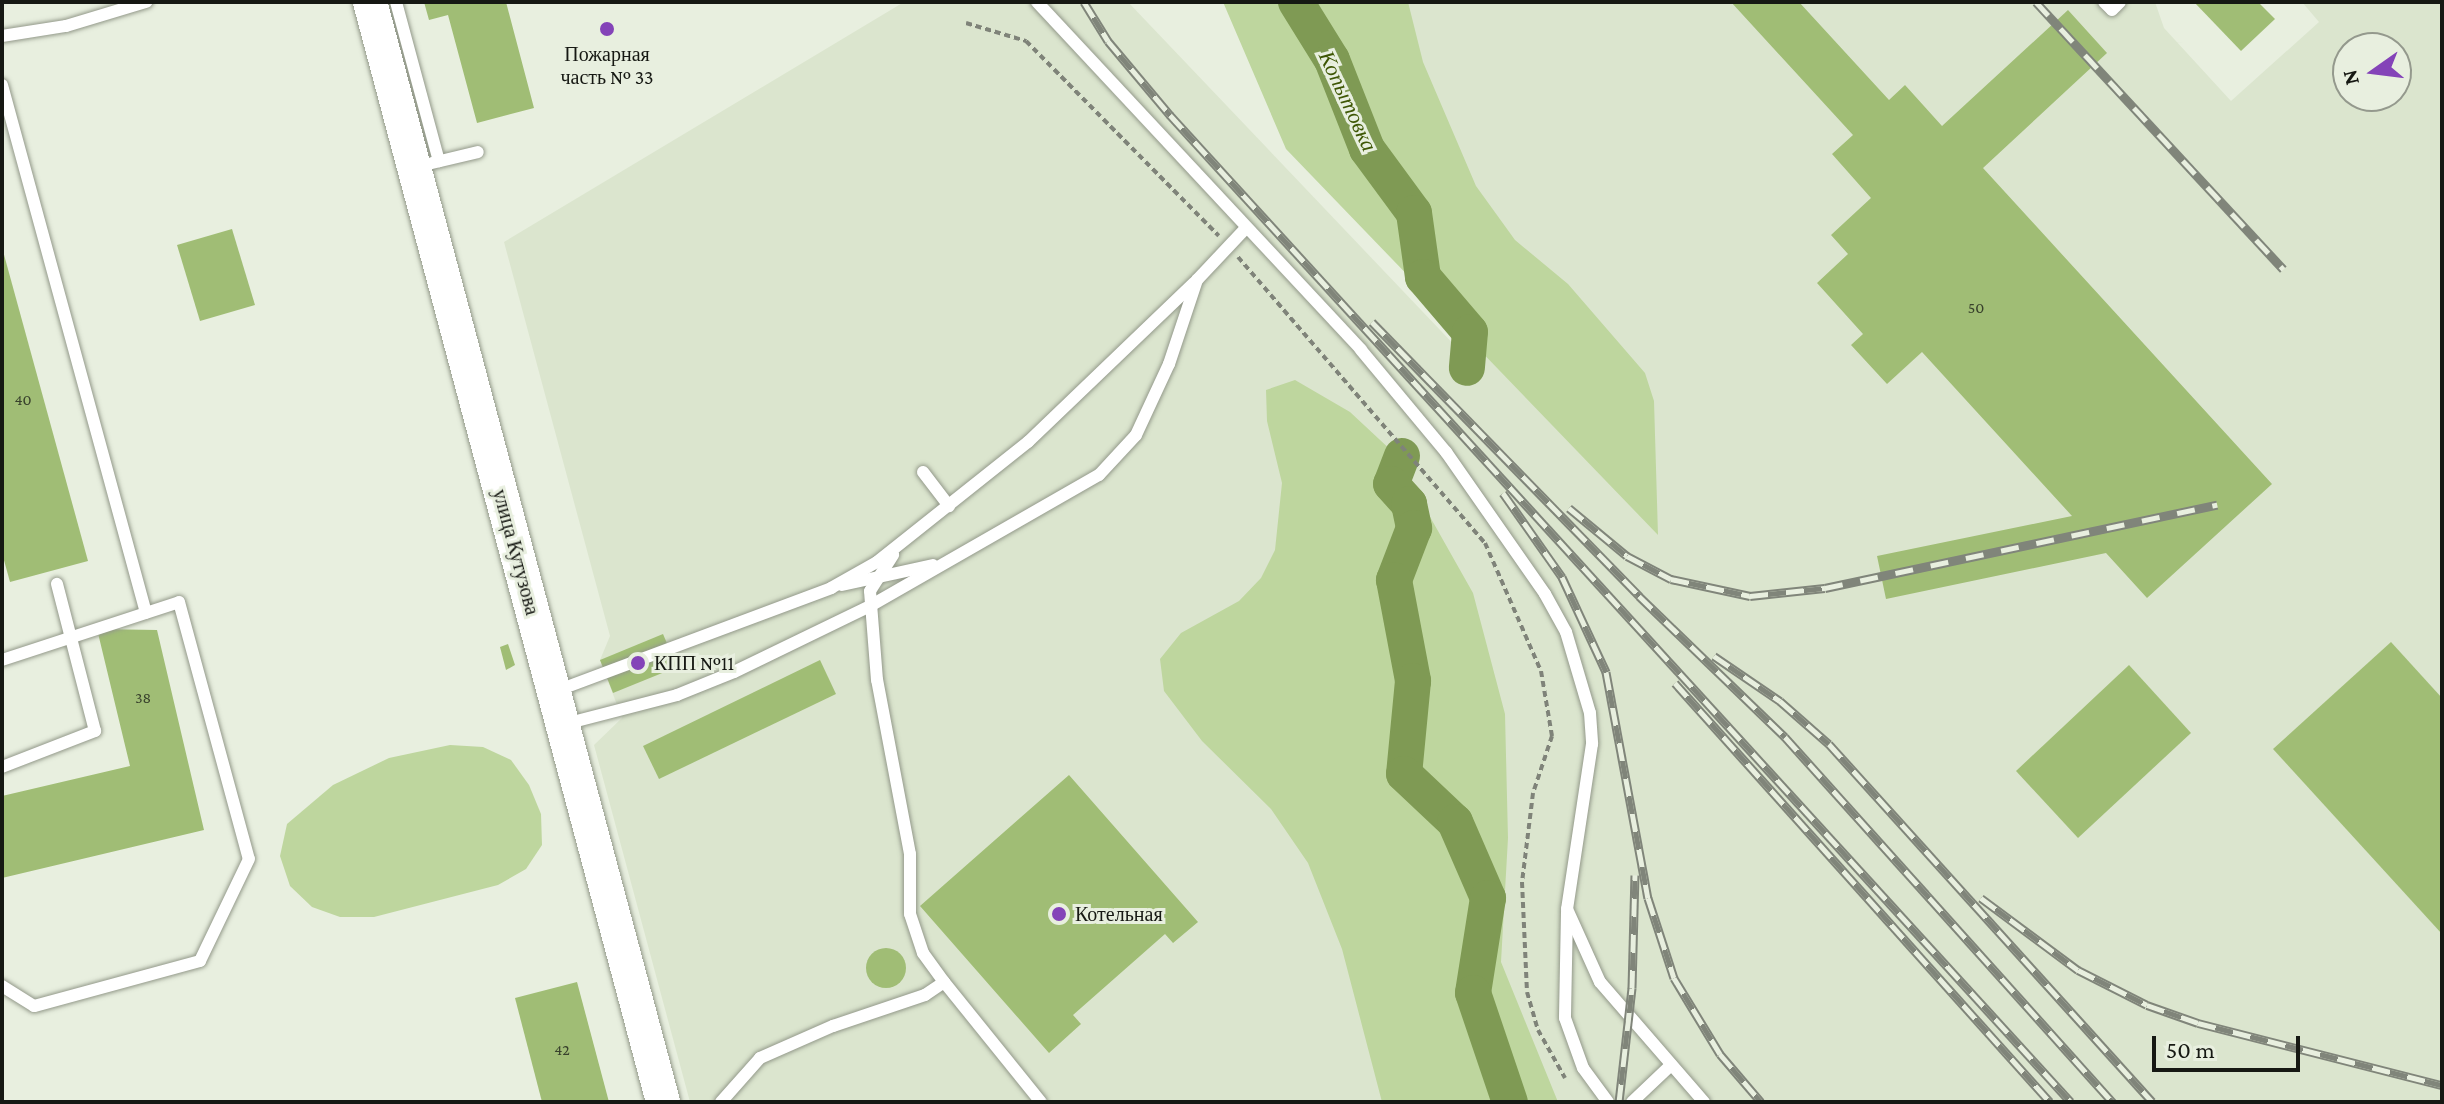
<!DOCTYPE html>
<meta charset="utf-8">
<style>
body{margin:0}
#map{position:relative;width:2444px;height:1104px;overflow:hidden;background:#e8efdf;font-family:"Crimson Pro",serif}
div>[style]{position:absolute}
.built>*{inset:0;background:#dbe5ce}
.green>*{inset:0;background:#bed69e}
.river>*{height:36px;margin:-18px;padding:0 18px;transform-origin:18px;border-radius:18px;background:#7f9a54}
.building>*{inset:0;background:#a0bd75}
.round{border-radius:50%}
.path>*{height:4px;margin-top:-2px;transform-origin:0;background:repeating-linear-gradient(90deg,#7f8379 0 6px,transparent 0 10px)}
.roads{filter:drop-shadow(0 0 2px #93998a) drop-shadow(0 0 2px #93998a)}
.lane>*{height:12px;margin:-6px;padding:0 6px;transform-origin:6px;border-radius:6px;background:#fff}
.secondary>*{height:34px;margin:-17px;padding:0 17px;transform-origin:17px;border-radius:17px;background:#fff}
.rail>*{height:9px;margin-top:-4.5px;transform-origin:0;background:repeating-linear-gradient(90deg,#e8efdf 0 18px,#80857a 0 36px);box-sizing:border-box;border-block:2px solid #80857a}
.dots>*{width:22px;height:22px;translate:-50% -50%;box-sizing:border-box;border:4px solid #e8efdf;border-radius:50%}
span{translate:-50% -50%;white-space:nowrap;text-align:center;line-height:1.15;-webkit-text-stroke:6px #e8efdf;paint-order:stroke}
.number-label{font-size:16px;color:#38412c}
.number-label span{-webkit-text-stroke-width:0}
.poi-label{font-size:20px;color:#161813}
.left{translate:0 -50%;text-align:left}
.street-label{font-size:20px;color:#161813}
.water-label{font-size:22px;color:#3e5705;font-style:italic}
.frame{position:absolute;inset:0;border:4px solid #161813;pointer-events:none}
.north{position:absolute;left:2332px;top:32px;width:80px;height:80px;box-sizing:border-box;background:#e8efdf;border:2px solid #94998d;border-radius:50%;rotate:256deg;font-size:22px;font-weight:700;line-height:32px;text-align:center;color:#161813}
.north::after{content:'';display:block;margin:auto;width:28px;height:36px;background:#8443b8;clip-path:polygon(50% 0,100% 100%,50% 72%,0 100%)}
.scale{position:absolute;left:2152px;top:1036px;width:148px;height:36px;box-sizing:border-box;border:4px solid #161813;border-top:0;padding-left:10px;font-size:24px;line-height:28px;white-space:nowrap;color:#161813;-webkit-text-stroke:6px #e8efdf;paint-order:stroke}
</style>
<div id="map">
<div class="built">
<div style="clip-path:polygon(evenodd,904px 2px,1128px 2px,1461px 352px,1356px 2px,2155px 2px,2164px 28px,2231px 101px,2319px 22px,2302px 2px,2442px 2px,2442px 1102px,690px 1102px,594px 745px,622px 718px,600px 660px,610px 636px,504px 242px,904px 2px,2348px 48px,2396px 48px,2396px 96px,2348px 96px,2348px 48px)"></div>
</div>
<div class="green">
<div style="clip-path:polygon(1223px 2px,1408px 2px,1423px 62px,1476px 186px,1515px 240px,1568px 284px,1645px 373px,1654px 401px,1658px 535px,1286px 149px)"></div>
<div style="clip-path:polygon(1295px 380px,1350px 412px,1394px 453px,1473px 593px,1505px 714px,1508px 838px,1501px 962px,1558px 1102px,1382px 1102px,1342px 949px,1308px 863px,1271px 809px,1202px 741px,1164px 691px,1160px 659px,1181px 633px,1239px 601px,1261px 578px,1275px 550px,1282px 483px,1267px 421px,1266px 390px)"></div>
<div style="clip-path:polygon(450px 745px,483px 747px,511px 760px,529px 785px,541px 814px,542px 845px,526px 869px,498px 885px,374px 917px,340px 917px,312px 907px,290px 886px,280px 856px,287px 824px,333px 785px,389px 758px)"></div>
</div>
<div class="river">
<div style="left:1296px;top:2px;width:68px;rotate:58.2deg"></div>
<div style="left:1332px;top:60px;width:96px;rotate:68.5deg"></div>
<div style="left:1367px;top:149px;width:79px;rotate:53.7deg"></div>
<div style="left:1414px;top:213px;width:65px;rotate:82deg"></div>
<div style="left:1423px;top:277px;width:72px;rotate:49.5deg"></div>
<div style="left:1470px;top:332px;width:36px;rotate:95deg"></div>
<div style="left:1402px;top:456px;width:30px;rotate:111deg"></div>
<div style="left:1391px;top:484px;width:27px;rotate:48deg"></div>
<div style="left:1409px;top:504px;width:25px;rotate:78deg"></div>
<div style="left:1414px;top:528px;width:56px;rotate:111deg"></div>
<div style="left:1394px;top:580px;width:103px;rotate:79.3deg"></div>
<div style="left:1413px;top:681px;width:93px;rotate:95.5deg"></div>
<div style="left:1404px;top:774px;width:70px;rotate:43.3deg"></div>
<div style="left:1455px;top:822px;width:83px;rotate:66.5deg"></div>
<div style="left:1488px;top:898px;width:96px;rotate:99deg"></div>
<div style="left:1473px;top:993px;width:115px;rotate:71.3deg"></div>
</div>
<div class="building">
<div style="clip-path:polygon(424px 2px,506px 2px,534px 108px,477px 123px,448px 15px,429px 20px)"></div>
<div style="clip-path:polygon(1731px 2px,1799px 2px,1889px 100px,1905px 85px,1942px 126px,2068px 10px,2107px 53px,1983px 168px,2272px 484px,2147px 598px,2106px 553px,1886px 599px,1877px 556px,2072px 516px,1922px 352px,1887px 384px,1851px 345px,1863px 334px,1817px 283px,1848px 254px,1831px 235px,1871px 198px,1832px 154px,1853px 135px)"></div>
<div style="clip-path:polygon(2194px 2px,2258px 2px,2275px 19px,2241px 51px)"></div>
<div style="clip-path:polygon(232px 229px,255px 305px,200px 321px,177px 245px)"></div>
<div style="clip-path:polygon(3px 251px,88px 561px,10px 582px,2px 553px)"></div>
<div style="clip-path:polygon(97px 629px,157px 630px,204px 830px,2px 878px,2px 796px,130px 766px)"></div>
<div style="clip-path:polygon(663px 634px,677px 667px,613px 693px,600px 660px)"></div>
<div style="clip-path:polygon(2391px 642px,2442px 698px,2442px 934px,2273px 749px)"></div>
<div style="clip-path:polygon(508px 644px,515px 665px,506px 670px,500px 647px)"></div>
<div style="clip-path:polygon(820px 660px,836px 694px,659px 779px,643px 746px)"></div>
<div style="clip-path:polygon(2129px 665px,2191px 733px,2078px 838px,2016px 771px)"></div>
<div style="clip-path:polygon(1069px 775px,1198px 922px,1173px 943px,1165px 934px,1073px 1015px,1081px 1024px,1049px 1053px,920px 906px)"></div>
<div class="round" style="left:866px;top:948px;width:40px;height:40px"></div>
<div style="clip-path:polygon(577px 982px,609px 1102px,542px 1102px,515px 998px)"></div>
</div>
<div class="path">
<div style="left:966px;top:23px;width:63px;rotate:16.7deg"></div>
<div style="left:1026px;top:41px;width:274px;rotate:45.3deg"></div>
<div style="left:1238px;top:257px;width:378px;rotate:49.2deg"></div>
<div style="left:1485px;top:543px;width:140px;rotate:66.4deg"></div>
<div style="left:1541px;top:671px;width:66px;rotate:80.4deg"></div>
<div style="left:1552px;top:736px;width:60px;rotate:108.4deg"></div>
<div style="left:1533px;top:793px;width:90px;rotate:97deg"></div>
<div style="left:1522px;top:882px;width:110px;rotate:87.4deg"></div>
<div style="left:1527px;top:992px;width:40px;rotate:74deg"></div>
<div style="left:1538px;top:1030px;width:55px;rotate:60.6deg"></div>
</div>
<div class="roads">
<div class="lane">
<div style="left:396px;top:2px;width:165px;rotate:74.9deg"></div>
<div style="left:1037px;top:2px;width:475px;rotate:47deg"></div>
<div style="left:1361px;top:350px;width:133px;rotate:50.2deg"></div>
<div style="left:1446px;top:452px;width:173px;rotate:55.1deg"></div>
<div style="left:1545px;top:594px;width:43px;rotate:61.1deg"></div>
<div style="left:1566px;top:632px;width:84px;rotate:73.5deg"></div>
<div style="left:1590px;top:713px;width:31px;rotate:86deg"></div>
<div style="left:1592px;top:744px;width:167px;rotate:98.6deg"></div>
<div style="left:1567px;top:909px;width:80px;rotate:65.7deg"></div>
<div style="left:1600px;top:982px;width:159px;rotate:49.1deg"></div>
<div style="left:2104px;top:2px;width:11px;rotate:45deg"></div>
<div style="left:2112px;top:10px;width:11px;rotate:-45deg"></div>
<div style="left:2px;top:36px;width:65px;rotate:-8.9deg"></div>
<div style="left:66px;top:26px;width:84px;rotate:-16.7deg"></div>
<div style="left:2px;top:85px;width:547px;rotate:74.74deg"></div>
<div style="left:432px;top:163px;width:47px;rotate:-13.4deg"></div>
<div style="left:923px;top:472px;width:43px;rotate:52.6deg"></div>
<div style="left:842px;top:585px;width:93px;rotate:-12.4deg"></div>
<div style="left:2px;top:660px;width:186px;rotate:-18.1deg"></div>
<div style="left:179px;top:602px;width:266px;rotate:74.8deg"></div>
<div style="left:249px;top:859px;width:113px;rotate:115.7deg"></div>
<div style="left:200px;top:961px;width:172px;rotate:164.8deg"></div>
<div style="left:34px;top:1006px;width:38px;rotate:-148deg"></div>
<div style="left:556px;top:691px;width:294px;rotate:-20.5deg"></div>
<div style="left:831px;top:588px;width:53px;rotate:-29.5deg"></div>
<div style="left:877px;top:562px;width:193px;rotate:-38.5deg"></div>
<div style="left:1028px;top:442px;width:230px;rotate:-43.8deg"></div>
<div style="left:565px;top:724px;width:116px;rotate:-14.5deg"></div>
<div style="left:677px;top:695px;width:61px;rotate:-22deg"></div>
<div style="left:734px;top:672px;width:151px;rotate:-25.9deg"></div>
<div style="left:870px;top:606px;width:264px;rotate:-29.8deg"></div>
<div style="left:1099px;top:475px;width:54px;rotate:-47.2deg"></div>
<div style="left:1136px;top:435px;width:78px;rotate:-65.1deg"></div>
<div style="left:1169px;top:364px;width:89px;rotate:-71.6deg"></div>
<div style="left:1197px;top:280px;width:70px;rotate:-46.7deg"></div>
<div style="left:2px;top:767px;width:100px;rotate:-21.2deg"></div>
<div style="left:95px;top:731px;width:152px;rotate:-104.5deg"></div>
<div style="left:1567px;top:912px;width:106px;rotate:91.1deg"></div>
<div style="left:1565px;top:1018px;width:53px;rotate:70.2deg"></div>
<div style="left:1583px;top:1068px;width:42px;rotate:53.7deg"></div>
<div style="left:944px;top:982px;width:154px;rotate:51.1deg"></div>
<div style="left:721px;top:1102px;width:59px;rotate:-48.4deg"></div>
<div style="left:760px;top:1058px;width:80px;rotate:-23.7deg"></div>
<div style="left:833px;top:1026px;width:97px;rotate:-18.6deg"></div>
<div style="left:925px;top:995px;width:23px;rotate:-34deg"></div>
<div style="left:944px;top:982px;width:36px;rotate:-126deg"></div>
<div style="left:923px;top:953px;width:41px;rotate:-108.4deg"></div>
<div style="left:910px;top:914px;width:60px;rotate:-90deg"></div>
<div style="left:910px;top:854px;width:177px;rotate:-100.7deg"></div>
<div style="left:877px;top:680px;width:89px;rotate:-94.5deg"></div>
<div style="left:870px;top:591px;width:43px;rotate:-57.4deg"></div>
<div style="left:1632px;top:1102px;width:54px;rotate:-43.5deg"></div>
</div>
<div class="secondary">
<div style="left:370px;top:2px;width:1138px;rotate:75.08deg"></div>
</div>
</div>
<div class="rail">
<div style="left:1084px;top:2px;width:46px;rotate:58.4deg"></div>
<div style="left:1108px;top:41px;width:97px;rotate:50deg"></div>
<div style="left:1170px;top:115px;width:1336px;rotate:47.61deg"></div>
<div style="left:2036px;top:2px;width:364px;rotate:47.2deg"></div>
<div style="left:1372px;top:322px;width:383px;rotate:45.7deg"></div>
<div style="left:1639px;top:596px;width:203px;rotate:44deg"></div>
<div style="left:1785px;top:737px;width:491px;rotate:48.1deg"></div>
<div style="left:1503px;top:493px;width:103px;rotate:54.9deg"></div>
<div style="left:1562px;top:577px;width:105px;rotate:65.1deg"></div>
<div style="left:1606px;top:672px;width:230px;rotate:79.5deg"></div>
<div style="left:1648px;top:898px;width:84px;rotate:72deg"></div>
<div style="left:1674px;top:978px;width:89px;rotate:58.8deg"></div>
<div style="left:1720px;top:1054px;width:63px;rotate:49.5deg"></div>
<div style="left:1569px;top:508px;width:75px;rotate:39.6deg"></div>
<div style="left:1627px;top:556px;width:50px;rotate:27.6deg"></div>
<div style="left:1671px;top:579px;width:81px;rotate:12.1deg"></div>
<div style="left:1750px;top:596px;width:75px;rotate:-6.1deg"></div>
<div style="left:1825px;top:588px;width:401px;rotate:-12deg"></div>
<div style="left:1714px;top:656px;width:80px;rotate:34.3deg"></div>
<div style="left:1780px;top:701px;width:65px;rotate:41.3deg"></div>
<div style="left:1829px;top:744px;width:482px;rotate:47.9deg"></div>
<div style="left:1675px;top:683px;width:562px;rotate:48.17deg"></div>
<div style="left:1981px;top:898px;width:121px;rotate:36.6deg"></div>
<div style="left:2078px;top:970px;width:77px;rotate:26.9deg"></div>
<div style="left:2147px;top:1005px;width:54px;rotate:19.4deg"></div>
<div style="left:2198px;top:1023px;width:252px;rotate:14.3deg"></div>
<div style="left:1619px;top:1102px;width:115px;rotate:-83.5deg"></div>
<div style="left:1632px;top:988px;width:113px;rotate:-88.5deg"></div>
</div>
<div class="dots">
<div style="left:607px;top:29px;background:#8443b8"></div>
<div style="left:638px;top:663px;background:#8443b8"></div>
<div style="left:1059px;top:914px;background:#8443b8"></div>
</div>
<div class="number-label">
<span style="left:1976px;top:308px">50</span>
<span style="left:23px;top:400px">40</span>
<span style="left:143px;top:698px">38</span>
<span style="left:562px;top:1050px">42</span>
</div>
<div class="poi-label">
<span style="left:607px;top:66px">Пожарная<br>часть № 33</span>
<span class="left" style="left:654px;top:663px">КПП №11</span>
<span class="left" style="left:1075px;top:914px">Котельная</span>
</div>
<div class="street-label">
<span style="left:516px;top:552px;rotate:75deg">улица Кутузова</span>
</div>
<div class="water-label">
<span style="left:1348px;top:101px;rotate:65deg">Копытовка</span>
</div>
<div class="frame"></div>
<div class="north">N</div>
<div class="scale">50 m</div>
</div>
